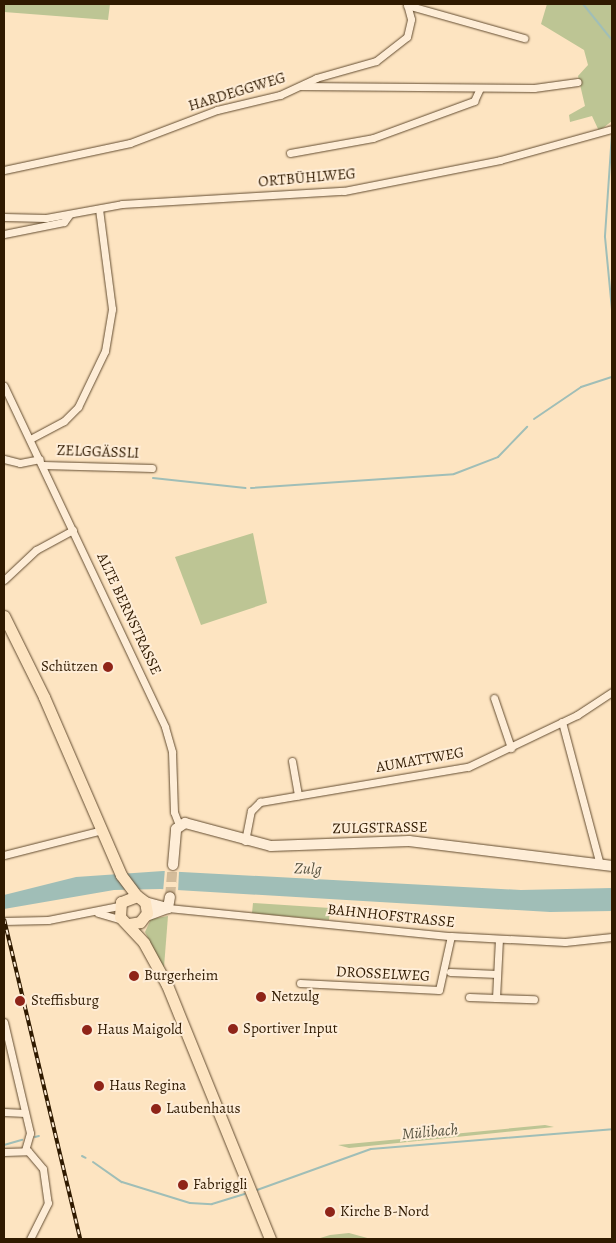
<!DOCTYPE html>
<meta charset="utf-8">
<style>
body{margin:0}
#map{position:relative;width:616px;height:1243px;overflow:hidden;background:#fde4c1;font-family:Alegreya,serif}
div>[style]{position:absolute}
.green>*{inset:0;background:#bdc594}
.water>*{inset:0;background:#a0beb7}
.pier>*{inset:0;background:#fde4c1}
.stream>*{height:2px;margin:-1px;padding:0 1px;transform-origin:1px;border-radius:1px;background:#a0beb7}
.secondary-tunnel>*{height:10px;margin-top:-5px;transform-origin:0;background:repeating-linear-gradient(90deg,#d4bc9a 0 10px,transparent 0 15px)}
.roads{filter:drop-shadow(0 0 1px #634c30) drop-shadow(0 0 1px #634c30)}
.street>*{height:7px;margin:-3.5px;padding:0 3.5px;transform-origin:3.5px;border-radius:3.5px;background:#feedd7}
.secondary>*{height:10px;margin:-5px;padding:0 5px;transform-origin:5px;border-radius:5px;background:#feedd7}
.primary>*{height:11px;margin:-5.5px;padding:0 5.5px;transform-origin:5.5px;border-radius:5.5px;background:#fde4c1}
.rail>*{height:4px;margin-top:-2px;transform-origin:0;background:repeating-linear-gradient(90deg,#feedd7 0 5.5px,#301a00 0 11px);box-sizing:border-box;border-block:1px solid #301a00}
.dots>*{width:14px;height:14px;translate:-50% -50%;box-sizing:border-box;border:2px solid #feedd7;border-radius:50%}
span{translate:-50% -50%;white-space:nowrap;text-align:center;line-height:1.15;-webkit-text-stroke:4px #feedd7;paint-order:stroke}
.street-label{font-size:15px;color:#301a00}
.poi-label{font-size:15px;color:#301a00}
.right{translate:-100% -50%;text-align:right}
.left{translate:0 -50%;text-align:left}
.water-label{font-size:16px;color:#575340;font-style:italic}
.frame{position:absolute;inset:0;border:5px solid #301a00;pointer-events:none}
</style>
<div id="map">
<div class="green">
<div style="clip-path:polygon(4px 4px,110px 4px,108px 20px,4px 12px)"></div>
<div style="clip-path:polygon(547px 4px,612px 4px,612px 121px,599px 131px,592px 116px,570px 122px,569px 115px,585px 106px,578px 76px,588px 65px,584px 50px,541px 24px)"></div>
<div style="clip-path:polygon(253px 533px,267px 603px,201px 625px,175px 557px)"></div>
<div style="clip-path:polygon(253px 903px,330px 908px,329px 920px,252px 913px)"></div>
<div style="clip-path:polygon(168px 916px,164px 967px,163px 967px,145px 932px,151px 919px)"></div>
<div style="clip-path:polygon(545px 1125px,554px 1127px,349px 1148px,338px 1145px)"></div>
<div style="clip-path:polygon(349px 1233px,371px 1239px,317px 1239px,330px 1235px)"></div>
</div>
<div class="water">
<div style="clip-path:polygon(163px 871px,521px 890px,612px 888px,612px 911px,550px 912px,160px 889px,114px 890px,4px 909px,4px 895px,76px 877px)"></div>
</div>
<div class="pier">
<div style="clip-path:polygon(165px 869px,179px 871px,178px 892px,163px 892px)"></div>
</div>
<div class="stream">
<div style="left:583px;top:4px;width:46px;rotate:51.1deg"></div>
<div style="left:612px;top:133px;width:104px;rotate:93.9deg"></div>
<div style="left:605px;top:237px;width:73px;rotate:84.5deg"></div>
<div style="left:534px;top:419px;width:57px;rotate:-34.2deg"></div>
<div style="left:581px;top:387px;width:33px;rotate:-18deg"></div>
<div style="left:153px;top:478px;width:93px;rotate:6.2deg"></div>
<div style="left:251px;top:488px;width:203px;rotate:-3.9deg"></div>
<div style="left:454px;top:474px;width:47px;rotate:-21.1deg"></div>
<div style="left:498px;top:457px;width:42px;rotate:-46deg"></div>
<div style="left:35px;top:1137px;width:4px;rotate:-14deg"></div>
<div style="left:4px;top:1145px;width:19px;rotate:-16deg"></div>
<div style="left:82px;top:1156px;width:4px;rotate:27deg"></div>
<div style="left:93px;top:1162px;width:35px;rotate:35deg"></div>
<div style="left:122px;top:1182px;width:71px;rotate:17.2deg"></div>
<div style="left:190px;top:1203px;width:22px;rotate:3deg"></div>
<div style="left:212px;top:1204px;width:34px;rotate:-17deg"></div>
<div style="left:257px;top:1190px;width:121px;rotate:-19.8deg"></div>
<div style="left:371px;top:1149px;width:242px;rotate:-4.7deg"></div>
</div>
<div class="secondary-tunnel">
<div style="left:170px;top:897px;width:32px;rotate:-85deg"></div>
</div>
<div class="roads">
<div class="street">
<div style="left:407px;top:5px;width:122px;rotate:15.8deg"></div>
<div style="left:301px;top:86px;width:233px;rotate:0.5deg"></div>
<div style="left:534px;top:88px;width:44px;rotate:-7.8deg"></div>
<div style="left:290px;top:153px;width:84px;rotate:-10.2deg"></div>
<div style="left:373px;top:138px;width:108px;rotate:-20.1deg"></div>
<div style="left:474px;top:101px;width:14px;rotate:-65deg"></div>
<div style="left:4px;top:170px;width:129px;rotate:-12.1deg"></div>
<div style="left:130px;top:143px;width:93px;rotate:-20.8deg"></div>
<div style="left:217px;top:110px;width:65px;rotate:-13.4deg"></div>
<div style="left:280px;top:95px;width:40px;rotate:-25deg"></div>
<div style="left:316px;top:78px;width:62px;rotate:-15.8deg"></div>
<div style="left:376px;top:61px;width:39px;rotate:-38deg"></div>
<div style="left:407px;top:37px;width:18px;rotate:-77deg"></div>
<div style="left:411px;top:19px;width:16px;rotate:-105deg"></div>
<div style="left:4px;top:217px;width:42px;rotate:1.4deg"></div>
<div style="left:46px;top:218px;width:77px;rotate:-10.4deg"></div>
<div style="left:122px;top:204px;width:222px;rotate:-3.4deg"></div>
<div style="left:344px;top:191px;width:159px;rotate:-11.2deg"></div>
<div style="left:500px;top:160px;width:116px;rotate:-15.5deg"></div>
<div style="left:4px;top:234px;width:61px;rotate:-11.3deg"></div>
<div style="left:64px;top:222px;width:9px;rotate:-54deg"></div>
<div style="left:4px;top:386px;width:377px;rotate:64.7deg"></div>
<div style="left:165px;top:727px;width:26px;rotate:74deg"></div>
<div style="left:172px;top:752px;width:60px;rotate:88.1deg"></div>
<div style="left:174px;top:812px;width:14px;rotate:69deg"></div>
<div style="left:32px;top:438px;width:36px;rotate:-28deg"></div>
<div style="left:64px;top:421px;width:20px;rotate:-45deg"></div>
<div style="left:78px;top:407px;width:62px;rotate:-64.3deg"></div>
<div style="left:105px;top:351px;width:43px;rotate:-80.5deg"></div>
<div style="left:112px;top:309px;width:101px;rotate:-97.4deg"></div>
<div style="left:4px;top:459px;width:16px;rotate:14deg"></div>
<div style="left:20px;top:463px;width:20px;rotate:-11deg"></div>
<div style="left:43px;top:465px;width:109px;rotate:1.6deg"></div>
<div style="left:4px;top:580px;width:44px;rotate:-43.2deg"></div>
<div style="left:36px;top:550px;width:42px;rotate:-28.4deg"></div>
<div style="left:494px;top:698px;width:53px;rotate:71.2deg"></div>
<div style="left:562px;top:722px;width:148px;rotate:75.1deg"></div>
<div style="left:292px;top:761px;width:35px;rotate:80deg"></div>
<div style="left:245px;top:841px;width:31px;rotate:-79deg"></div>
<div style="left:251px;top:811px;width:13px;rotate:-45deg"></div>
<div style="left:260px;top:802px;width:211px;rotate:-9.6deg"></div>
<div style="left:468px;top:767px;width:121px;rotate:-25.5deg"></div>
<div style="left:577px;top:715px;width:42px;rotate:-33.3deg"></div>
<div style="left:4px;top:855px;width:101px;rotate:-14.3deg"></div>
<div style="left:168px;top:908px;width:284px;rotate:5.7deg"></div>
<div style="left:451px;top:936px;width:114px;rotate:3deg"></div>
<div style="left:565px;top:942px;width:47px;rotate:-6.1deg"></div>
<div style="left:98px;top:913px;width:25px;rotate:16deg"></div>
<div style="left:4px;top:921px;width:44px;rotate:-1.3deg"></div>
<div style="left:48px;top:920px;width:72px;rotate:-11.2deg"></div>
<div style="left:450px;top:972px;width:47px;rotate:2.4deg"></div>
<div style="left:300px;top:983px;width:139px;rotate:2.9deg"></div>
<div style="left:439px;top:990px;width:55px;rotate:-77.5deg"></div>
<div style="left:469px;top:997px;width:27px;rotate:2deg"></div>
<div style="left:496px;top:998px;width:59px;rotate:-87.1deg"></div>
<div style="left:496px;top:998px;width:38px;rotate:2deg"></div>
<div style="left:4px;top:1022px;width:114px;rotate:76.8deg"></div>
<div style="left:30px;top:1133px;width:18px;rotate:106deg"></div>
<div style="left:4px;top:1112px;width:21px;rotate:3deg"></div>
<div style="left:4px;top:1152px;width:24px;rotate:-2deg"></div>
<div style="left:28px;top:1151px;width:23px;rotate:50deg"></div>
<div style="left:43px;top:1169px;width:34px;rotate:82deg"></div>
<div style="left:48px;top:1203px;width:40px;rotate:116.6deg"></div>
</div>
<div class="secondary">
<div style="left:173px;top:865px;width:36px;rotate:-85deg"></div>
<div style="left:176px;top:829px;width:11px;rotate:-34deg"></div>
<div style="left:185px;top:823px;width:89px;rotate:15deg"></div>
<div style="left:271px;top:846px;width:138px;rotate:-2.1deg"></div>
<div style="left:409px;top:841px;width:205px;rotate:7deg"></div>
<div style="left:145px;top:902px;width:24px;rotate:15deg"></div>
<div style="left:146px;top:916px;width:23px;rotate:-20deg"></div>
<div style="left:168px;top:908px;width:11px;rotate:-80deg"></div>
</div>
<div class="primary">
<div style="left:4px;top:616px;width:90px;rotate:63.7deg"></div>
<div style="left:44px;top:697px;width:194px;rotate:66.6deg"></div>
<div style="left:121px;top:875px;width:26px;rotate:53deg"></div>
<div style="left:129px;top:924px;width:11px;rotate:-10deg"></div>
<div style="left:140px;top:922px;width:11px;rotate:-52deg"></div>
<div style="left:147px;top:913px;width:11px;rotate:-100deg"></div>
<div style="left:145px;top:902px;width:10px;rotate:-143deg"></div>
<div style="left:137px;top:896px;width:17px;rotate:159deg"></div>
<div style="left:121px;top:902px;width:15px;rotate:94deg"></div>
<div style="left:120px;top:917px;width:35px;rotate:47deg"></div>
<div style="left:144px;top:943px;width:48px;rotate:61.3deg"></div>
<div style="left:167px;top:985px;width:274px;rotate:67.9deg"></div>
</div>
</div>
<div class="rail">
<div style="left:4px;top:919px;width:329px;rotate:76.6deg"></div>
</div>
<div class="dots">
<div style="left:108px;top:667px;background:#8f2418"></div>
<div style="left:134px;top:976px;background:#8f2418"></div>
<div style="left:261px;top:997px;background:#8f2418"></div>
<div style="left:20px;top:1001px;background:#8f2418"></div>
<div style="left:233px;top:1029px;background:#8f2418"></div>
<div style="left:87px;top:1030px;background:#8f2418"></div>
<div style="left:99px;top:1086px;background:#8f2418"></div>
<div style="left:156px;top:1109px;background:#8f2418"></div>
<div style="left:183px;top:1185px;background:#8f2418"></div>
<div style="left:330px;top:1212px;background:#8f2418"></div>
</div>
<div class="street-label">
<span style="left:237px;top:92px;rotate:-17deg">HARDEGGWEG</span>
<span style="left:307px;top:178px;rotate:-5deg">ORTBÜHLWEG</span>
<span style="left:98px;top:452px;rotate:2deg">ZELGGÄSSLI</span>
<span style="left:129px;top:614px;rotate:65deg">ALTE BERNSTRASSE</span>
<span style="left:420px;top:760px;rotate:-10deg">AUMATTWEG</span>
<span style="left:380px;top:828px;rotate:-1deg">ZULGSTRASSE</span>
<span style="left:391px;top:916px;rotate:6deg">BAHNHOFSTRASSE</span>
<span style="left:383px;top:974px;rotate:3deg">DROSSELWEG</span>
</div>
<div class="poi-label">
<span class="right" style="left:98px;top:667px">Schützen</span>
<span class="left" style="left:144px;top:976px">Burgerheim</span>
<span class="left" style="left:271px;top:997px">Netzulg</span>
<span class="left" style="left:31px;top:1001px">Steffisburg</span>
<span class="left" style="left:243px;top:1029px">Sportiver Input</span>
<span class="left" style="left:97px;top:1030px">Haus Maigold</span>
<span class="left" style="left:109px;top:1086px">Haus Regina</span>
<span class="left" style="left:166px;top:1109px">Laubenhaus</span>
<span class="left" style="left:193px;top:1185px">Fabriggli</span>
<span class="left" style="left:340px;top:1212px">Kirche B-Nord</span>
</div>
<div class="water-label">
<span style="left:308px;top:869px;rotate:2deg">Zulg</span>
<span style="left:430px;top:1132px;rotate:-5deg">Mülibach</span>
</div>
<div class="frame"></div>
</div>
